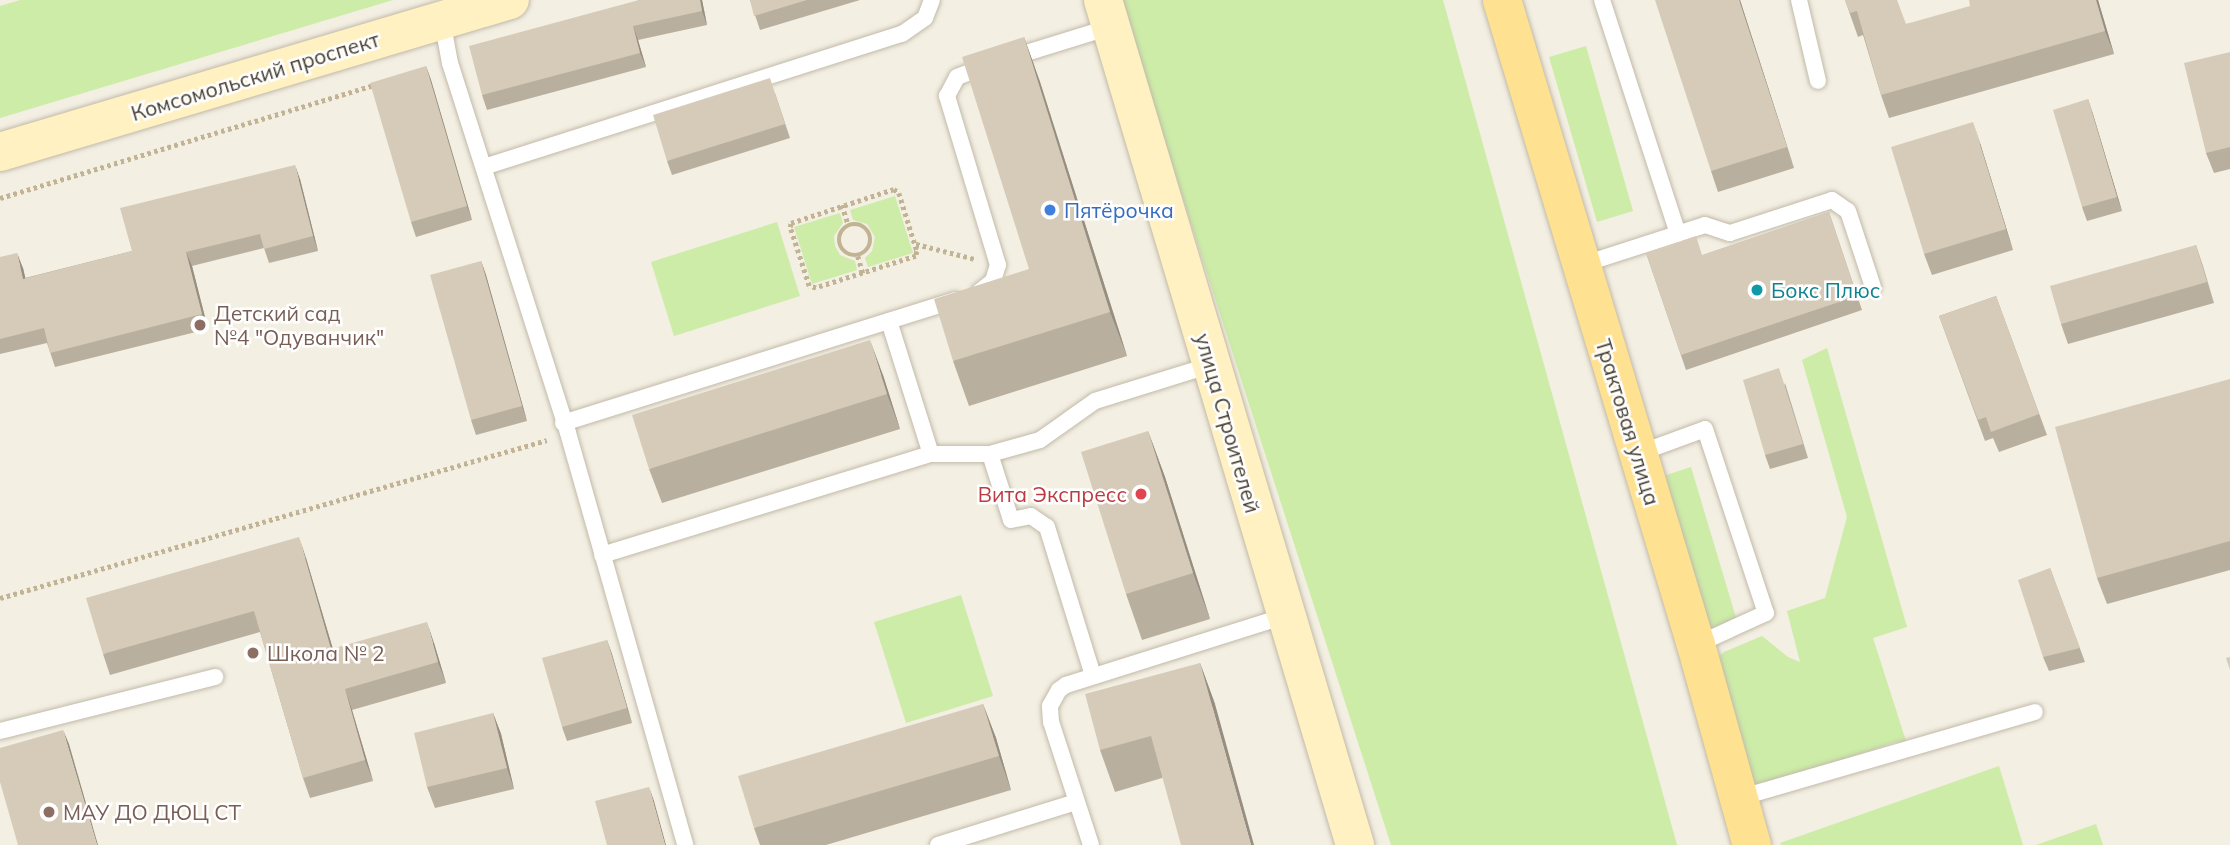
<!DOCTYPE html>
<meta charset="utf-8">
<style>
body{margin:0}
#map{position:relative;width:2230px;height:845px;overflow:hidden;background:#f3efe3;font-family:Mulish,sans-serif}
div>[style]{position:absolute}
.green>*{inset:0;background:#cceca8}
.path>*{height:4.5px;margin-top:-2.25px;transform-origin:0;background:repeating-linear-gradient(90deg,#c2b395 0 3.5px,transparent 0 7px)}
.path>.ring{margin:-2.25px;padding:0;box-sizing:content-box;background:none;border:4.5px solid #c2b395;border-radius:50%}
.roads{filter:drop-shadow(0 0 2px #c2baa8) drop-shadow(0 0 2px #c2baa8)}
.service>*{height:16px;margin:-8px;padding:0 8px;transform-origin:8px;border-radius:8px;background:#fff}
.secondary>*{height:38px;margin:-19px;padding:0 19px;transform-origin:19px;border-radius:19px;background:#fff1c2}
.primary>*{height:38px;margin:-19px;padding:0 19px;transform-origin:19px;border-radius:19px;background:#ffe291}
.wall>*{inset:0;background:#b8af9e}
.shaded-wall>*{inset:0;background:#968e81}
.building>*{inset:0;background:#d6cbb8}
.dots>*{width:19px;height:19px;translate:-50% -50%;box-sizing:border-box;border:4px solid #fff;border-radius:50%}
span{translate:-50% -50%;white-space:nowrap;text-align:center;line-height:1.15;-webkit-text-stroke:5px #fff;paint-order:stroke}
.street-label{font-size:21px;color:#463f33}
.shop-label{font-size:21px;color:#366cbe}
.left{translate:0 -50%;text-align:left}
.culture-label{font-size:21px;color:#0d838f}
.education-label{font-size:21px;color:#785e54}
.health-label{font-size:21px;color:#be3a42}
.right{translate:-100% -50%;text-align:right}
</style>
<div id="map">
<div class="green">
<div style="clip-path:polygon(20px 0,393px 0,0 118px,0 6px)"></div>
<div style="clip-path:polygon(1119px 0,1443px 0,1677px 845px,1391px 845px)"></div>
<div style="clip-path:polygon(1586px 46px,1633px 211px,1597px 222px,1549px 57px)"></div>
<div style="clip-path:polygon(895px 196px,913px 253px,868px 267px,865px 258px,872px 251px,875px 237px,867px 224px,853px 220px,850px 210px)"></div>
<div style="clip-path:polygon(840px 213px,843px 223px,834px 236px,835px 246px,840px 255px,855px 261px,857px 270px,812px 284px,794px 227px)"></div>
<div style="clip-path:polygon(777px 222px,800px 296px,674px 336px,651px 262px)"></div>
<div style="clip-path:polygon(1827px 348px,1907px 627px,1873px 638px,1906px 741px,1895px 742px,1765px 787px,1724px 776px,1694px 676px,1724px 652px,1762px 636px,1788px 657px,1800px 662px,1787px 611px,1825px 598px,1847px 517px,1802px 360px)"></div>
<div style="clip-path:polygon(1691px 467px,1737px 621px,1689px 637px,1642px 483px)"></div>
<div style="clip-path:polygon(961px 595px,993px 696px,906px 723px,874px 622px)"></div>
<div style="clip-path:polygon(1999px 766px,2023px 845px,1781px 845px,1780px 843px)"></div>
<div style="clip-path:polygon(2096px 824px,2103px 845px,2036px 845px)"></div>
</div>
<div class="path">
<div style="left:894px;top:189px;width:6px;rotate:39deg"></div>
<div style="left:899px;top:193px;width:61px;rotate:72.8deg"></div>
<div style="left:917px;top:251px;width:5px;rotate:101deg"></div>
<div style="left:916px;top:256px;width:105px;rotate:162.3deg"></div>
<div style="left:816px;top:288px;width:7px;rotate:-164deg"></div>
<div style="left:809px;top:286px;width:62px;rotate:-107.9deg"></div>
<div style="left:790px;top:227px;width:4px;rotate:-76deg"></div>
<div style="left:791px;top:223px;width:108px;rotate:-18.3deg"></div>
<div style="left:0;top:198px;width:391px;rotate:-16.8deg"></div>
<div style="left:842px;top:205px;width:22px;rotate:72deg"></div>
<div class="ring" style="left:839px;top:224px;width:27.5px;height:27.5px"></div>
<div style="left:916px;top:244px;width:61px;rotate:14.3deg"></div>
<div style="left:858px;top:256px;width:18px;rotate:74deg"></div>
<div style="left:0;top:598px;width:569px;rotate:-16.11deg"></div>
</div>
<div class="roads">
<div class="service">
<div style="left:1602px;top:0;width:246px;rotate:72deg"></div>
<div style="left:1799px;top:0;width:83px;rotate:76.8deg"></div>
<div style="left:442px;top:20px;width:44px;rotate:79.5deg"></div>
<div style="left:450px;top:63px;width:388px;rotate:72.3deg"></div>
<div style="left:568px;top:433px;width:428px;rotate:74.1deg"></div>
<div style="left:1010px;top:58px;width:105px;rotate:-17.2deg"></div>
<div style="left:484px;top:167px;width:439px;rotate:-17.7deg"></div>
<div style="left:902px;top:34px;width:28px;rotate:-35deg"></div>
<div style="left:925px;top:18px;width:19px;rotate:-69deg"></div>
<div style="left:1581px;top:265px;width:130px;rotate:-17.9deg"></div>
<div style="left:1705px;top:225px;width:26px;rotate:18deg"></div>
<div style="left:1730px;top:233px;width:107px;rotate:-17.9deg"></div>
<div style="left:1832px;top:200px;width:19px;rotate:35deg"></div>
<div style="left:1848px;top:211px;width:80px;rotate:71.8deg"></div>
<div style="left:979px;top:292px;width:18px;rotate:-38deg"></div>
<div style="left:993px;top:281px;width:17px;rotate:-73deg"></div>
<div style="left:998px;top:265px;width:177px;rotate:-106.8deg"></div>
<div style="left:947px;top:96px;width:21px;rotate:-62deg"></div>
<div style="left:957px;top:77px;width:30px;rotate:-21deg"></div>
<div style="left:889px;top:321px;width:139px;rotate:72.5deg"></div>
<div style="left:931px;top:454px;width:59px"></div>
<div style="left:990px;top:454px;width:52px;rotate:-15.6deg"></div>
<div style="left:1040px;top:440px;width:67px;rotate:-35.3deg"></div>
<div style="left:1095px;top:401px;width:121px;rotate:-17.2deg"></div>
<div style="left:563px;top:423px;width:411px;rotate:-17.4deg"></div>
<div style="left:990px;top:454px;width:69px;rotate:72.3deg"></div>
<div style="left:1011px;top:520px;width:20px;rotate:-11deg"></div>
<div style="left:1031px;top:516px;width:19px;rotate:35deg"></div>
<div style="left:1047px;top:527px;width:156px;rotate:72.8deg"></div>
<div style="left:1637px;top:454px;width:72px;rotate:-20.2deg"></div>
<div style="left:1705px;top:429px;width:194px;rotate:71.7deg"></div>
<div style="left:1766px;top:613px;width:77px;rotate:155.4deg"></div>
<div style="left:602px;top:555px;width:344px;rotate:-17.1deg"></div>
<div style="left:0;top:731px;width:222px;rotate:-14.1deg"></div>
<div style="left:1739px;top:798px;width:308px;rotate:-16.2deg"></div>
<div style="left:938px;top:845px;width:145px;rotate:-17.3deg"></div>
<div style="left:1091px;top:845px;width:129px;rotate:-108deg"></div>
<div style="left:1051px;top:722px;width:16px;rotate:-94deg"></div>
<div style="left:1050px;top:706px;width:18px;rotate:-61deg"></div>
<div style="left:1059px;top:690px;width:9px;rotate:-36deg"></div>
<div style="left:1066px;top:685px;width:230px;rotate:-17.5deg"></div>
</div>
<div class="secondary">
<div style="left:1103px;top:0;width:882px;rotate:73.39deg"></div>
<div style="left:0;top:152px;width:532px;rotate:-16.6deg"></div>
</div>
<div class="primary">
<div style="left:1502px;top:0;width:674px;rotate:73.26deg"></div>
<div style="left:1696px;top:645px;width:208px;rotate:74.4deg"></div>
</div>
</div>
<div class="wall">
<div style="clip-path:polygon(639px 0,702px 0,707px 25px,638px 40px,646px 67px,487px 110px,482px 95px)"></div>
<div style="clip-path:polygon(750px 0,860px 0,760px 30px)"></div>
<div style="clip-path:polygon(1740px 0,1794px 168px,1718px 192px,1711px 171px)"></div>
<div style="clip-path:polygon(1845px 0,1906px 24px,2098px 0,2114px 54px,1889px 118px,1881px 95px,1863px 35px,1858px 37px)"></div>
<div style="clip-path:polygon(1024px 37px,1040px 82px,1127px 356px,969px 406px,953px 361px,1029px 269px)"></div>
<div style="clip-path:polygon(2230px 52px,2230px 169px,2214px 173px,2206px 153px)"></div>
<div style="clip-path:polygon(426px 66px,431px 80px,472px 220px,416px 237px,411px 222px)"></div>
<div style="clip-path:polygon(775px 93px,790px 138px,672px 175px,667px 161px)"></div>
<div style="clip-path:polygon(2088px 99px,2122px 211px,2087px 221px,2082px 207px)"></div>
<div style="clip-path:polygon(1980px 143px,2013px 250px,1932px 275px,1924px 254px)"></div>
<div style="clip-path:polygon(300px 179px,318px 251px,269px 263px,264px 248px,192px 266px,208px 329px,55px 367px,47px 343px,0 354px,0 257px,23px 268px,25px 278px,132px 251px)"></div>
<div style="clip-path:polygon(1829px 212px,1862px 310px,1686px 370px,1646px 253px,1703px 255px)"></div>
<div style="clip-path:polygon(2196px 245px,2203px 266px,2214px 303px,2068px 344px,2061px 324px)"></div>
<div style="clip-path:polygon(481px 261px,486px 275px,527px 421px,476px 435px,471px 420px)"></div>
<div style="clip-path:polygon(1996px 296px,2047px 435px,1999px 452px,1993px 438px,1985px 441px,1939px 316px)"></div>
<div style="clip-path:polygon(883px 375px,900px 429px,662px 503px,649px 469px)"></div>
<div style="clip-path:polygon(2230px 379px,2230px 570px,2107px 604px,2097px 578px)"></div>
<div style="clip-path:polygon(1785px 383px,1808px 458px,1770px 469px,1765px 455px)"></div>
<div style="clip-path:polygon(1148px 431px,1165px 477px,1210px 619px,1142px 640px,1126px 594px)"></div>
<div style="clip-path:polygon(306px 558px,333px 649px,434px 643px,446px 683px,352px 710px,373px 781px,310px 798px,303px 778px,260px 632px,110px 675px,103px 654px)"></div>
<div style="clip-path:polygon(2050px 568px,2085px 662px,2049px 671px,2043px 657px)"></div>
<div style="clip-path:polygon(607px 640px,632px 723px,567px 741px,562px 727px)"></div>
<div style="clip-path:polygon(1200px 663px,1215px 704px,1162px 778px,1115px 792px,1100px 750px)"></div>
<div style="clip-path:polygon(983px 704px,996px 738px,1011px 790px,826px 845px,760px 845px,754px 828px)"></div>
<div style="clip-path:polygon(493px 713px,501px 734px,514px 789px,435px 808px,427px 787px)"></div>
</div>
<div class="shaded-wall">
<div style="clip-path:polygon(700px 0,702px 0,707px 25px,702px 11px)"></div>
<div style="clip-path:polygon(1739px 0,1740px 0,1794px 168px,1787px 147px)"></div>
<div style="clip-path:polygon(2096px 0,2098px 0,2114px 54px,2105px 31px)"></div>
<div style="clip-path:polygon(633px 26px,638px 40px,646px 67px,640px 53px)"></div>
<div style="clip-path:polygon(1024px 37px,1040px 82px,1127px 356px,1110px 312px)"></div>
<div style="clip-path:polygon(426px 66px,431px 80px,472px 220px,467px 206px)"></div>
<div style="clip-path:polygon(2088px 99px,2093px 114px,2122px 211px,2117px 197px)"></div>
<div style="clip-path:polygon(1973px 122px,1980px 143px,2013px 250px,2006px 229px)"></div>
<div style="clip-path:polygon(295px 165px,300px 179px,318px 251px,313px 236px)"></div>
<div style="clip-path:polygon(186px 252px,192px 266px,208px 329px,202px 314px)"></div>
<div style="clip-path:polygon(17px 253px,23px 268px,29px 293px,23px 279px)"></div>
<div style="clip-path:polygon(481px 261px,486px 275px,527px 421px,522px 406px)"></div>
<div style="clip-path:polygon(870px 340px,883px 375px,900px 429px,887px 394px)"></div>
<div style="clip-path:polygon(1148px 431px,1165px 477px,1210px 619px,1193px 573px)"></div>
<div style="clip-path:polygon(299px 537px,306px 558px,339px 670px,331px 649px)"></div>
<div style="clip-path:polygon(427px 622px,434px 643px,446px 683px,438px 662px)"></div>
<div style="clip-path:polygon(607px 640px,612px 654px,632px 723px,627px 708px)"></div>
<div style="clip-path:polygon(1200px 663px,1215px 704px,1254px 845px,1251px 845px)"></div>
<div style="clip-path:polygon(345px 689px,352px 710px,373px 781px,365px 760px)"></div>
<div style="clip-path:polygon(983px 704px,996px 738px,1011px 790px,999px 756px)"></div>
<div style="clip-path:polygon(493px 713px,501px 734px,514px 789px,507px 768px)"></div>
<div style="clip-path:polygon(63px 730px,69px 744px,98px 845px,97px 845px)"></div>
<div style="clip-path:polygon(649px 787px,654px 801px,666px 845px,665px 845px)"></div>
</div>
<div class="building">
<div style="clip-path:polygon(639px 0,700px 0,702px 11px,633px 26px,640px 53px,482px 95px,469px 46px)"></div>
<div style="clip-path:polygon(750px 0,807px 0,754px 16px)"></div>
<div style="clip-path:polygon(1655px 0,1739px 0,1787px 147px,1711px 171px)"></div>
<div style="clip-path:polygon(1845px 0,1897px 0,1906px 24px,1970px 6px,1969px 0,2096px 0,2105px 31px,1881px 95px,1857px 11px,1850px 13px)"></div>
<div style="clip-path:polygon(1024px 37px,1110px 312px,953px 361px,934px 299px,1029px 269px,962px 57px)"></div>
<div style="clip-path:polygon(2230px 52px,2230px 147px,2206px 153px,2184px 63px)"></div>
<div style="clip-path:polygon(426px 66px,467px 206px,411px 222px,370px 83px)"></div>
<div style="clip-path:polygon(770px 78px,785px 124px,667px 161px,653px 115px)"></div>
<div style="clip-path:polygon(2088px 99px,2117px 197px,2082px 207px,2053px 110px)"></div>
<div style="clip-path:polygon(1973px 122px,2006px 229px,1924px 254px,1891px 147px)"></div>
<div style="clip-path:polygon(295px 165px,313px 236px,264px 249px,260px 234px,186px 252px,202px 314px,50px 353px,44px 328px,0 339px,0 257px,17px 253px,23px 279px,132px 251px,120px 208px)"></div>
<div style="clip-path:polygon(1829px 212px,1857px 296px,1681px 355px,1646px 253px,1696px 236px,1702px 255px)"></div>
<div style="clip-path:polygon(2196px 245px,2207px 282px,2061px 324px,2050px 286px)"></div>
<div style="clip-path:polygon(481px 261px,522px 406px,471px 420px,430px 275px)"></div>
<div style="clip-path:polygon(1996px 296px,2039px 414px,1991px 432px,1986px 417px,1978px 420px,1939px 316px)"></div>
<div style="clip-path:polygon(870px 340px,887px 394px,649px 469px,632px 415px)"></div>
<div style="clip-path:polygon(1779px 368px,1803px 444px,1765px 455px,1743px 380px)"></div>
<div style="clip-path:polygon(2230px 379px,2230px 541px,2097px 578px,2055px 427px)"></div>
<div style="clip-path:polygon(1148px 431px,1193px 573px,1126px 594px,1081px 452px)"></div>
<div style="clip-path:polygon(299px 537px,331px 649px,427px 622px,438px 662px,345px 689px,365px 760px,303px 778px,254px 611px,103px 654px,86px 598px)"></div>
<div style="clip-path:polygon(2050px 568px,2080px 648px,2043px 657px,2018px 580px)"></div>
<div style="clip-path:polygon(607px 640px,627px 708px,562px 727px,542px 658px)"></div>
<div style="clip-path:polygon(2230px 657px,2230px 670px,2226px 658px)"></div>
<div style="clip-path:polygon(1200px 663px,1251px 845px,1181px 845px,1151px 736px,1100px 750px,1085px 694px)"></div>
<div style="clip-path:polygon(983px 704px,999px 756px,754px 828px,738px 776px)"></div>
<div style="clip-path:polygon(493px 713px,507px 768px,427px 787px,414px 733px)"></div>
<div style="clip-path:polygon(63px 730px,97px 845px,18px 845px,0 782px,0 748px)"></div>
<div style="clip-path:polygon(649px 787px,665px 845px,607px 845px,595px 801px)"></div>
</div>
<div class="dots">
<div style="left:1050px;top:210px;background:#3f7fe0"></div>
<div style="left:1757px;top:290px;background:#0f9aa8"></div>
<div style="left:200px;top:325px;background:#8d6e63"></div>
<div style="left:1141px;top:494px;background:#e0444e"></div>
<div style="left:253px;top:653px;background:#8d6e63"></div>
<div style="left:49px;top:812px;background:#8d6e63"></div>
</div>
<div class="street-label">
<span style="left:255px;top:76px;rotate:-17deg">Комсомольский проспект</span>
<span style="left:1628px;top:422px;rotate:73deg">Трактовая улица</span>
<span style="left:1228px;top:423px;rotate:74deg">улица Строителей</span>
</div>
<div class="shop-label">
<span class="left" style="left:1064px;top:210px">Пятёрочка</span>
</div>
<div class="culture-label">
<span class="left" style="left:1771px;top:290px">Бокс Плюс</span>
</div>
<div class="education-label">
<span class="left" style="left:214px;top:325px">Детский сад<br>№4 "Одуванчик"</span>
<span class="left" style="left:267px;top:653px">Школа № 2</span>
<span class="left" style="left:63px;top:812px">МАУ ДО ДЮЦ СТ</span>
</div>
<div class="health-label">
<span class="right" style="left:1127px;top:494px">Вита Экспресс</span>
</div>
</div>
